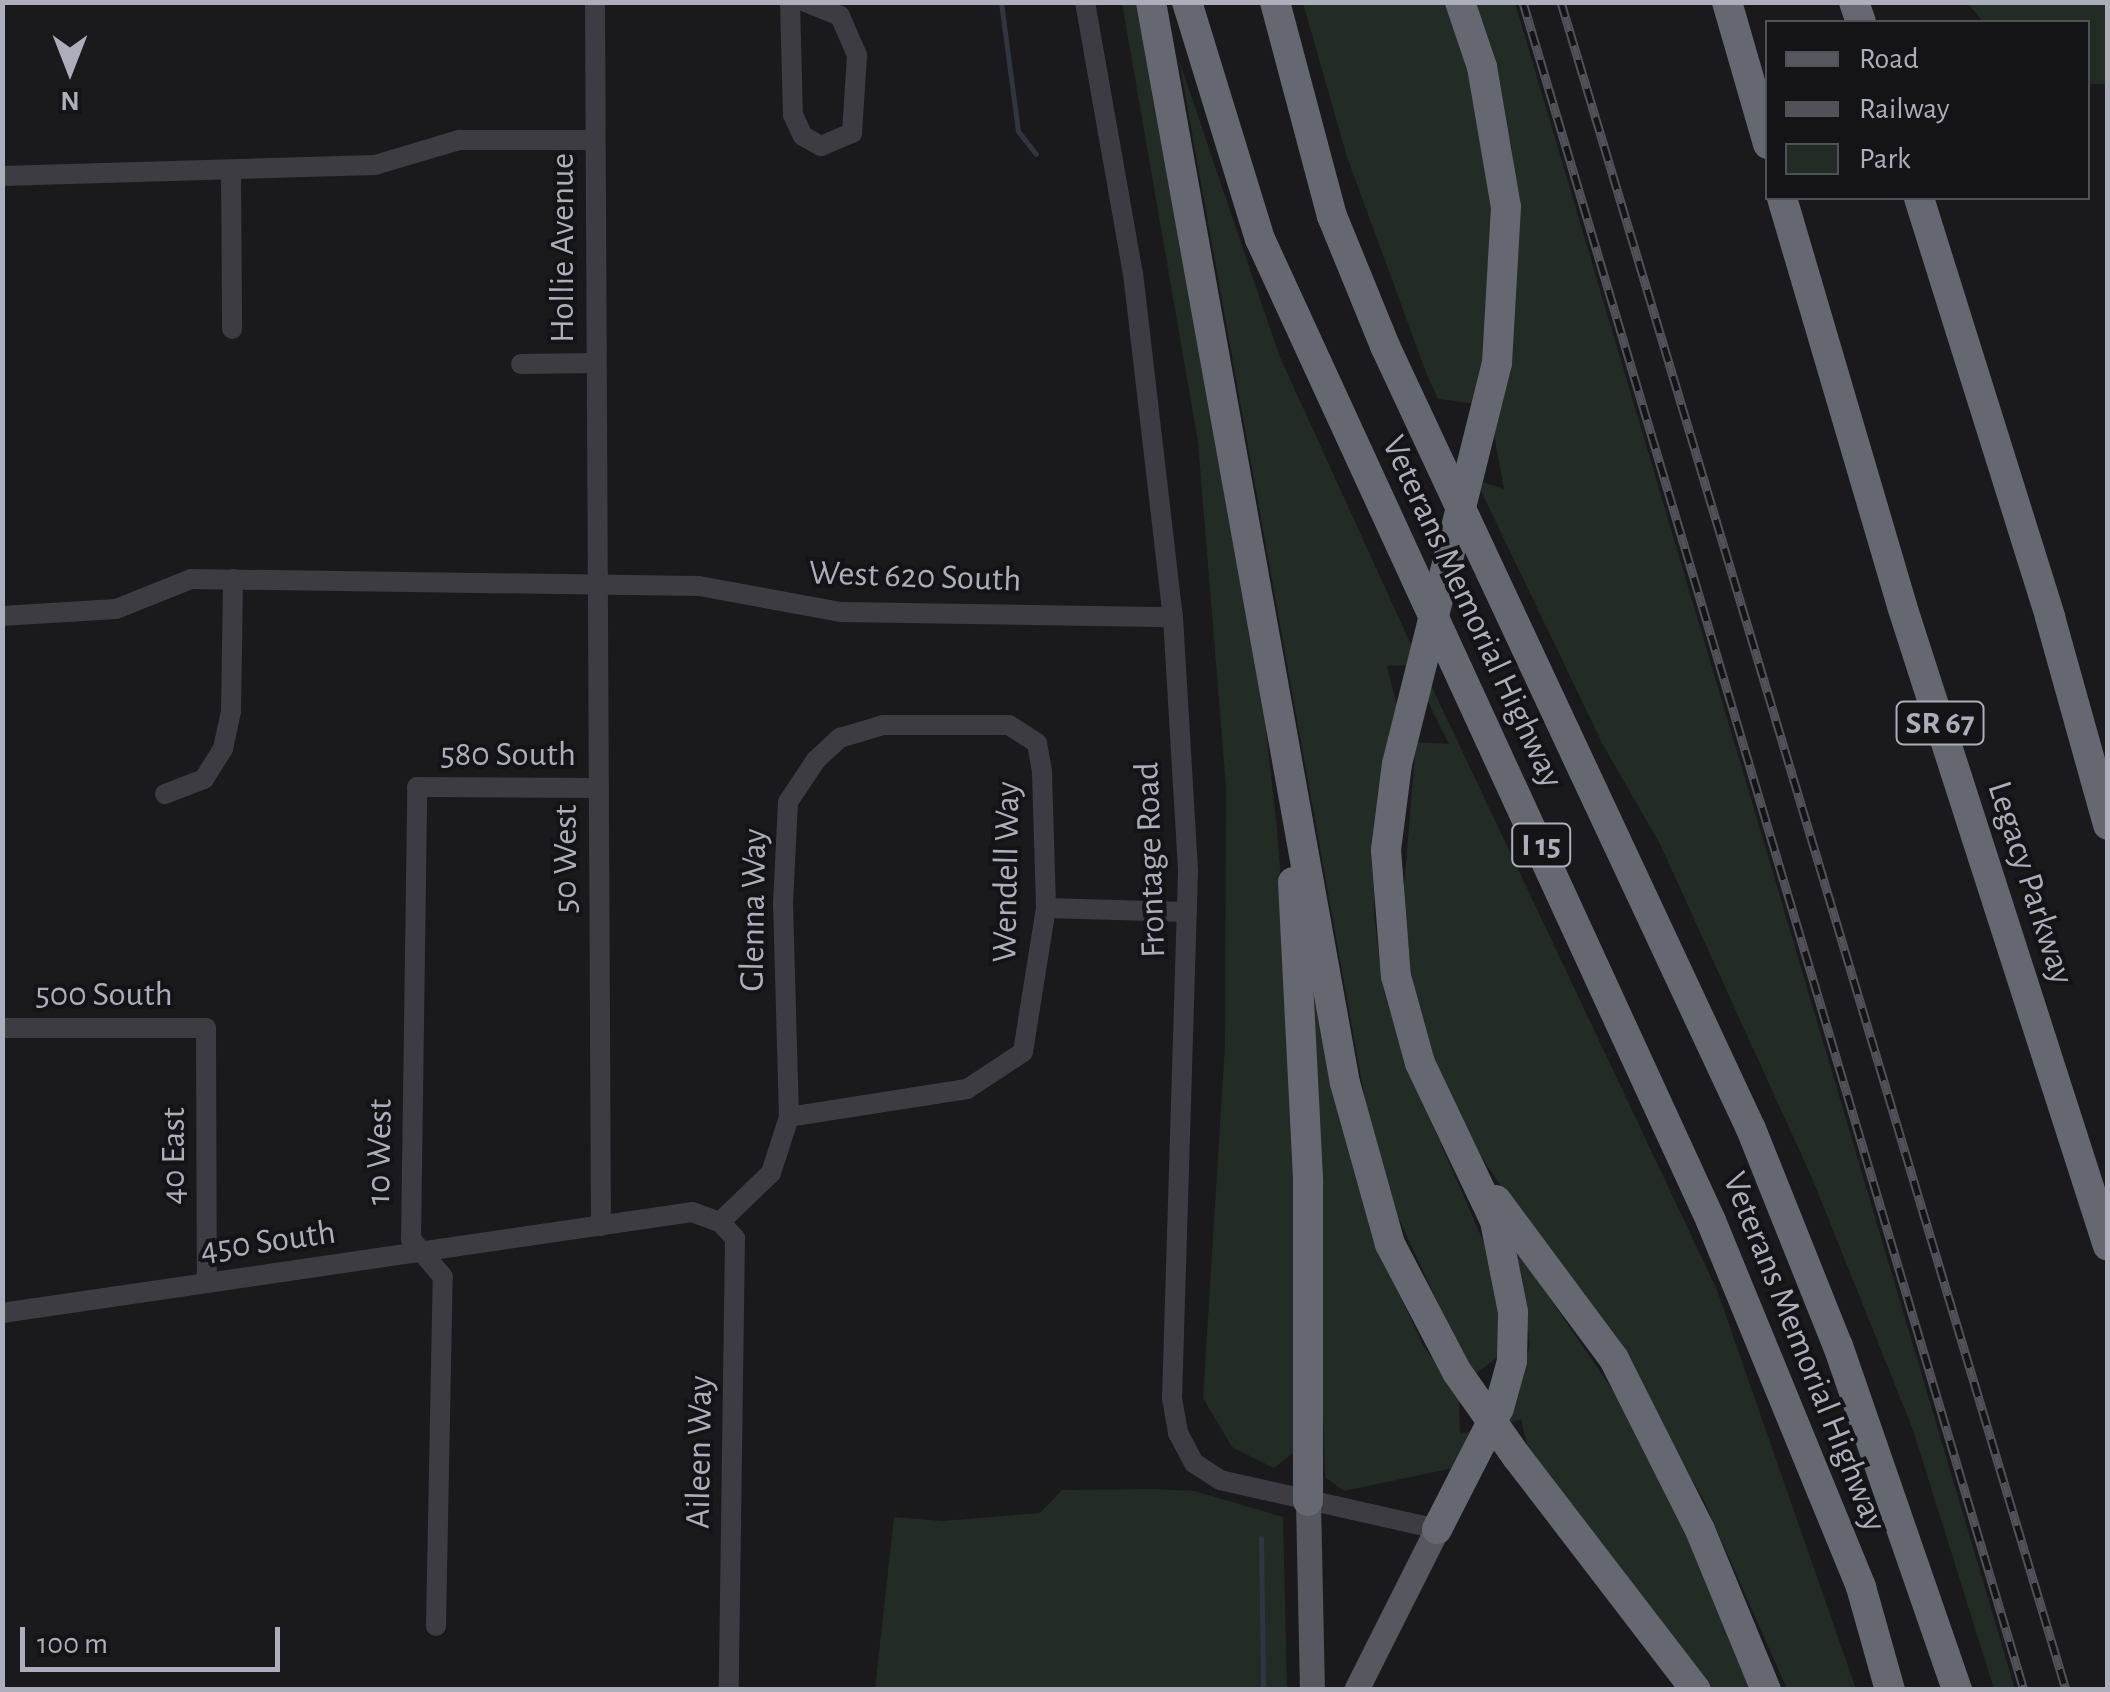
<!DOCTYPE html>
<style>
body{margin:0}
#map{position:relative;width:2110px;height:1692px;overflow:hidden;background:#1a191b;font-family:"Alegreya Sans",sans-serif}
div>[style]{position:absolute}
.green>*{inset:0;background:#232b25}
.stream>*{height:5px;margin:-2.5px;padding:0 2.5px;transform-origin:2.5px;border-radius:2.5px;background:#2f363f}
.minor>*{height:20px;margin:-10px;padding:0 10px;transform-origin:10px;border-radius:10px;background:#3c3c42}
.major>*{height:25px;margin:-12.5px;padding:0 12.5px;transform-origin:12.5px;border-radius:12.5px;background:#56575f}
.highway>*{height:30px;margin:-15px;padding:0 15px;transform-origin:15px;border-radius:15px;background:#666871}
.rail>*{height:9px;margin-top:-4.5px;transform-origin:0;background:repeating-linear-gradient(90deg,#141416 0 15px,#515259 0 30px);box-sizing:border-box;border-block:2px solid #515259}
.highway-bridge>*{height:30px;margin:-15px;padding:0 15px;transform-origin:15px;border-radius:15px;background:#666871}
span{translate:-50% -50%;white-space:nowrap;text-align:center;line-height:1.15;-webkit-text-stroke:8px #141416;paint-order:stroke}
.shield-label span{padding:2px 8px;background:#141416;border:2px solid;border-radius:8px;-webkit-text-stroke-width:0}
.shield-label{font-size:32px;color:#acaebb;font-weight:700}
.street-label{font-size:35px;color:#acaebb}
.frame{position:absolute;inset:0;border:5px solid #acaebb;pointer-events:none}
.legend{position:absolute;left:1765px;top:20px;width:325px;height:180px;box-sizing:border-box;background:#141416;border:2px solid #515258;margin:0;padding:12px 18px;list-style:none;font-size:30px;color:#acaebb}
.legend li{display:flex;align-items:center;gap:20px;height:50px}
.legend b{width:50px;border:2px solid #515258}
.north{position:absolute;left:20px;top:20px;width:100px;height:100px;-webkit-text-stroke:8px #141416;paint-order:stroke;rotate:180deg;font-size:28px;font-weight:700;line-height:40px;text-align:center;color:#acaebb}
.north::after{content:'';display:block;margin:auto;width:35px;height:45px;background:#acaebb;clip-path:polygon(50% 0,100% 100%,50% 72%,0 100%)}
.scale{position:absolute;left:20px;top:1627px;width:260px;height:45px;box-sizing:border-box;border:5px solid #acaebb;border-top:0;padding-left:12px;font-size:30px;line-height:35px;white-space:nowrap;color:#acaebb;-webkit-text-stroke:8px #141416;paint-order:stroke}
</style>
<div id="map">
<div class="green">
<div style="clip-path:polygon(1122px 3px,1137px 3px,1262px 695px,1277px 828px,1296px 1089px,1294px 1452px,1274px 1468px,1232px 1447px,1203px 1398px,1225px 1045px,1226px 787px,1198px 442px)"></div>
<div style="clip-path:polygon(1303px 3px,1451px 3px,1488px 136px,1495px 274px,1477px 404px,1438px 399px,1427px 375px,1347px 157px)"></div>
<div style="clip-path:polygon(1475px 3px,1515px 3px,2015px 1689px,1994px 1689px,1913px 1430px,1812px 1178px,1660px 844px,1603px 745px,1480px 489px,1483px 482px,1504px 489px,1494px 435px,1511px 345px,1518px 242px,1512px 148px)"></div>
<div style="clip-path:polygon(1968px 3px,2107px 3px,2107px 84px,2088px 84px,2088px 22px,1983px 22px)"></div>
<div style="clip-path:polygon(1179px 60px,1279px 355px,1414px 651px,1410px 665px,1387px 666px,1399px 713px,1375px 833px,1374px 915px,1384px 992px,1404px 1059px,1487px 1250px,1505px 1352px,1472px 1376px,1398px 1217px,1366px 1105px)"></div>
<div style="clip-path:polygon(1431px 685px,1717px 1290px,1856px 1689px,1787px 1689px,1703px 1499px,1643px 1395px,1480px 1155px,1432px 1053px,1413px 988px,1403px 898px,1416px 742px,1449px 744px,1427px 700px)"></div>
<div style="clip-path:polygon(1309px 946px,1381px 1255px,1423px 1345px,1459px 1398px,1460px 1434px,1475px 1430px,1458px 1467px,1344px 1491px,1325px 1477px)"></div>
<div style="clip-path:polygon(1514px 1246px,1640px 1430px,1761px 1689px,1712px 1689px,1529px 1453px,1521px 1419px,1508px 1424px,1530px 1344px)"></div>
<div style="clip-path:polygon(1154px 1489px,1195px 1491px,1283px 1517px,1287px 1689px,875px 1689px,894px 1517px,943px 1521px,1040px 1513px,1062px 1490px)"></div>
</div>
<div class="stream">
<div style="left:1001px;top:2px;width:130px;rotate:82.5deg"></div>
<div style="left:1018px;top:131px;width:29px;rotate:52deg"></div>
<div style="left:1261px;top:1538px;width:152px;rotate:89.2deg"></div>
</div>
<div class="minor">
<div style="left:595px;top:2px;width:1224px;rotate:89.72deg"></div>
<div style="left:790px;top:2px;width:113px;rotate:88.5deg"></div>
<div style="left:793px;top:115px;width:23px;rotate:65deg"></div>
<div style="left:803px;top:136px;width:21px;rotate:29deg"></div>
<div style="left:821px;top:146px;width:34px;rotate:-23deg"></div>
<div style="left:852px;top:133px;width:78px;rotate:-86.3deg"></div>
<div style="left:857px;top:55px;width:43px;rotate:-113.6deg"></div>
<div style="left:840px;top:16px;width:38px;rotate:-158deg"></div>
<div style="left:1085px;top:2px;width:275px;rotate:80deg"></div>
<div style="left:1133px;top:273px;width:346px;rotate:83.4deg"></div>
<div style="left:1173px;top:617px;width:255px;rotate:86.6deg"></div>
<div style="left:1188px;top:872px;width:526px;rotate:91.74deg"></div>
<div style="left:1172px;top:1398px;width:36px;rotate:80deg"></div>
<div style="left:1178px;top:1433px;width:34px;rotate:62deg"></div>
<div style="left:1194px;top:1463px;width:31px;rotate:33deg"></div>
<div style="left:1220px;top:1480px;width:222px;rotate:12.7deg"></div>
<div style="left:231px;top:171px;width:158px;rotate:89.6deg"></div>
<div style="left:2px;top:176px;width:373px;rotate:-1.7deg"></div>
<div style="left:375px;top:165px;width:88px;rotate:-16.6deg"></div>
<div style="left:459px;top:140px;width:136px"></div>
<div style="left:521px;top:364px;width:75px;rotate:-0.8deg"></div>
<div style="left:2px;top:616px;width:114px;rotate:-3.5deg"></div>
<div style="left:116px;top:609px;width:81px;rotate:-21.8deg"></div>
<div style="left:191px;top:579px;width:508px;rotate:0.79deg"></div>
<div style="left:699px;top:586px;width:144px;rotate:10.4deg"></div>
<div style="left:841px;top:612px;width:332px;rotate:0.9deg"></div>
<div style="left:165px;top:794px;width:42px;rotate:-21deg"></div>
<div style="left:204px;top:779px;width:36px;rotate:-58deg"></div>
<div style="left:223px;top:749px;width:39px;rotate:-78deg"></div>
<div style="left:231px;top:711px;width:132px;rotate:-89.1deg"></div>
<div style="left:1046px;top:908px;width:141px;rotate:1.6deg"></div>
<div style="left:2px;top:1028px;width:204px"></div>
<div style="left:206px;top:1028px;width:255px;rotate:89.8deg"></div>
<div style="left:720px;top:1222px;width:71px;rotate:-43.9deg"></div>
<div style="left:771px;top:1173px;width:59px;rotate:-72.2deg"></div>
<div style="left:789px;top:1117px;width:213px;rotate:-91.6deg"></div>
<div style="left:783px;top:904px;width:102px;rotate:-87.2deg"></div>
<div style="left:788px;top:802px;width:50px;rotate:-56.3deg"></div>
<div style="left:816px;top:760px;width:33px;rotate:-43deg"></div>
<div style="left:840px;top:738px;width:45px;rotate:-16.8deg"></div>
<div style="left:883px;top:725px;width:126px"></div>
<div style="left:1009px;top:725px;width:33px;rotate:33deg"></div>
<div style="left:1037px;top:743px;width:29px;rotate:80deg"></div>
<div style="left:1042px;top:772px;width:136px;rotate:88.3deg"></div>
<div style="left:1046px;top:908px;width:146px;rotate:99.1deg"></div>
<div style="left:1023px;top:1052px;width:67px;rotate:146.5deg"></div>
<div style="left:967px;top:1089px;width:180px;rotate:171.1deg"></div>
<div style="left:2px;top:1313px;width:697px;rotate:-8.33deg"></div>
<div style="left:692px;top:1212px;width:30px;rotate:20deg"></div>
<div style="left:720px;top:1222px;width:22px;rotate:47deg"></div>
<div style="left:735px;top:1238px;width:452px;rotate:90.8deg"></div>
<div style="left:436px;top:1626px;width:349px;rotate:-88.9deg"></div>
<div style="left:443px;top:1277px;width:50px;rotate:-130.1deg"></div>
<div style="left:411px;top:1239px;width:452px;rotate:-89.2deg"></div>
<div style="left:417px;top:787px;width:182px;rotate:0.3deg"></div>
</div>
<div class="major">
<div style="left:1308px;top:1501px;width:189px;rotate:88.8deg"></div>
<div style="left:1356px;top:1690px;width:180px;rotate:-63.3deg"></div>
</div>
<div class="highway">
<div style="left:1151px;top:2px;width:1098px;rotate:79.83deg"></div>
<div style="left:1345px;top:1083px;width:167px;rotate:74.4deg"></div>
<div style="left:1390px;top:1244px;width:144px;rotate:62.4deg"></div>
<div style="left:1187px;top:2px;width:248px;rotate:72.9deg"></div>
<div style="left:1260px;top:239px;width:1081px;rotate:65.33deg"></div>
<div style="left:1711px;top:1221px;width:396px;rotate:67.7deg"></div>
<div style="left:1861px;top:1587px;width:107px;rotate:74.3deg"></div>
<div style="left:1275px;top:2px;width:221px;rotate:75.1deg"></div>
<div style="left:1332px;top:216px;width:140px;rotate:67.8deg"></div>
<div style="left:1385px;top:346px;width:864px;rotate:64.95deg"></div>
<div style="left:1751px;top:1129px;width:234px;rotate:68.2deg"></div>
<div style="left:1838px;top:1346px;width:364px;rotate:70.9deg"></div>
<div style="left:1460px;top:2px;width:69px;rotate:71.3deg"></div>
<div style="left:1482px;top:67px;width:142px;rotate:80.3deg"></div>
<div style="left:1506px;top:207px;width:157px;rotate:93.3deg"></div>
<div style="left:1727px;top:2px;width:148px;rotate:73.9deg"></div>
<div style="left:1854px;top:2px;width:21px;rotate:71deg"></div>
<div style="left:1782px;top:198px;width:425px;rotate:73.6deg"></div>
<div style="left:1902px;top:606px;width:672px;rotate:72.16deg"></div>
<div style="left:1919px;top:198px;width:439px;rotate:72.6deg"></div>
<div style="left:2050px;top:617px;width:216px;rotate:74.4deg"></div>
<div style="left:1397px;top:764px;width:87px;rotate:97.3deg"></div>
<div style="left:1386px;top:850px;width:126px;rotate:85.5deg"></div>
<div style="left:1396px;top:976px;width:90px;rotate:74.6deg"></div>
<div style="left:1420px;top:1063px;width:175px;rotate:64.6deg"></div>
<div style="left:1495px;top:1221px;width:93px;rotate:78.8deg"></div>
<div style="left:1513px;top:1312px;width:49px;rotate:91.2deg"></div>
<div style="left:1512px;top:1361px;width:49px;rotate:105.5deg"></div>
<div style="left:1499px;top:1408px;width:136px;rotate:117.1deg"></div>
<div style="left:1293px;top:882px;width:300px;rotate:87.1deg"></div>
<div style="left:1308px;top:1182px;width:319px;rotate:90deg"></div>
<div style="left:1496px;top:1200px;width:198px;rotate:53.4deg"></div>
<div style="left:1614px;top:1359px;width:191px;rotate:63.3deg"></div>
<div style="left:1700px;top:1530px;width:173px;rotate:67.6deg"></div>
<div style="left:1517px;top:1457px;width:294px;rotate:52.5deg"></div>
</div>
<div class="rail">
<div style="left:1523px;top:2px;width:1761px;rotate:73.47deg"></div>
<div style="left:1561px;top:2px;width:1762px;rotate:73.34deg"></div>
</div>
<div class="highway-bridge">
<div style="left:1397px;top:764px;width:412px;rotate:-76deg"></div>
<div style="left:1457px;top:1372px;width:104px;rotate:54.8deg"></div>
</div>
<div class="shield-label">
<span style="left:1940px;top:723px">SR 67</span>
<span style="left:1541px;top:845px">I 15</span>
</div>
<div class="street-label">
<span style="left:563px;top:248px;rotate:-90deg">Hollie Avenue</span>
<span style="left:915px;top:577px;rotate:2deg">West 620 South</span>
<span style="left:1472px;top:612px;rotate:65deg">Veterans Memorial Highway</span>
<span style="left:508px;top:755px">580 South</span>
<span style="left:566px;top:859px;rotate:-90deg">50 West</span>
<span style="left:1151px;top:860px;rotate:-92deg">Frontage Road</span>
<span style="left:1007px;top:872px;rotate:-89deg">Wendell Way</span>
<span style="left:2030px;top:883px;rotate:72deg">Legacy Parkway</span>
<span style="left:754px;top:910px;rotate:-89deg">Glenna Way</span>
<span style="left:104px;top:995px">500 South</span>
<span style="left:380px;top:1152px;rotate:-89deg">10 West</span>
<span style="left:174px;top:1156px;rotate:-90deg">40 East</span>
<span style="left:268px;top:1242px;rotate:-8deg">450 South</span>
<span style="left:1804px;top:1352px;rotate:68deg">Veterans Memorial Highway</span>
<span style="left:700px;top:1452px;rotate:-89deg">Aileen Way</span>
</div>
<div class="frame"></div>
<ul class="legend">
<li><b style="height:12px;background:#56575f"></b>Road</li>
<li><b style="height:12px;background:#515259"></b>Railway</li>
<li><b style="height:28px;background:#232b25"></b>Park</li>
</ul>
<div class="north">N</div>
<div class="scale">100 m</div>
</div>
